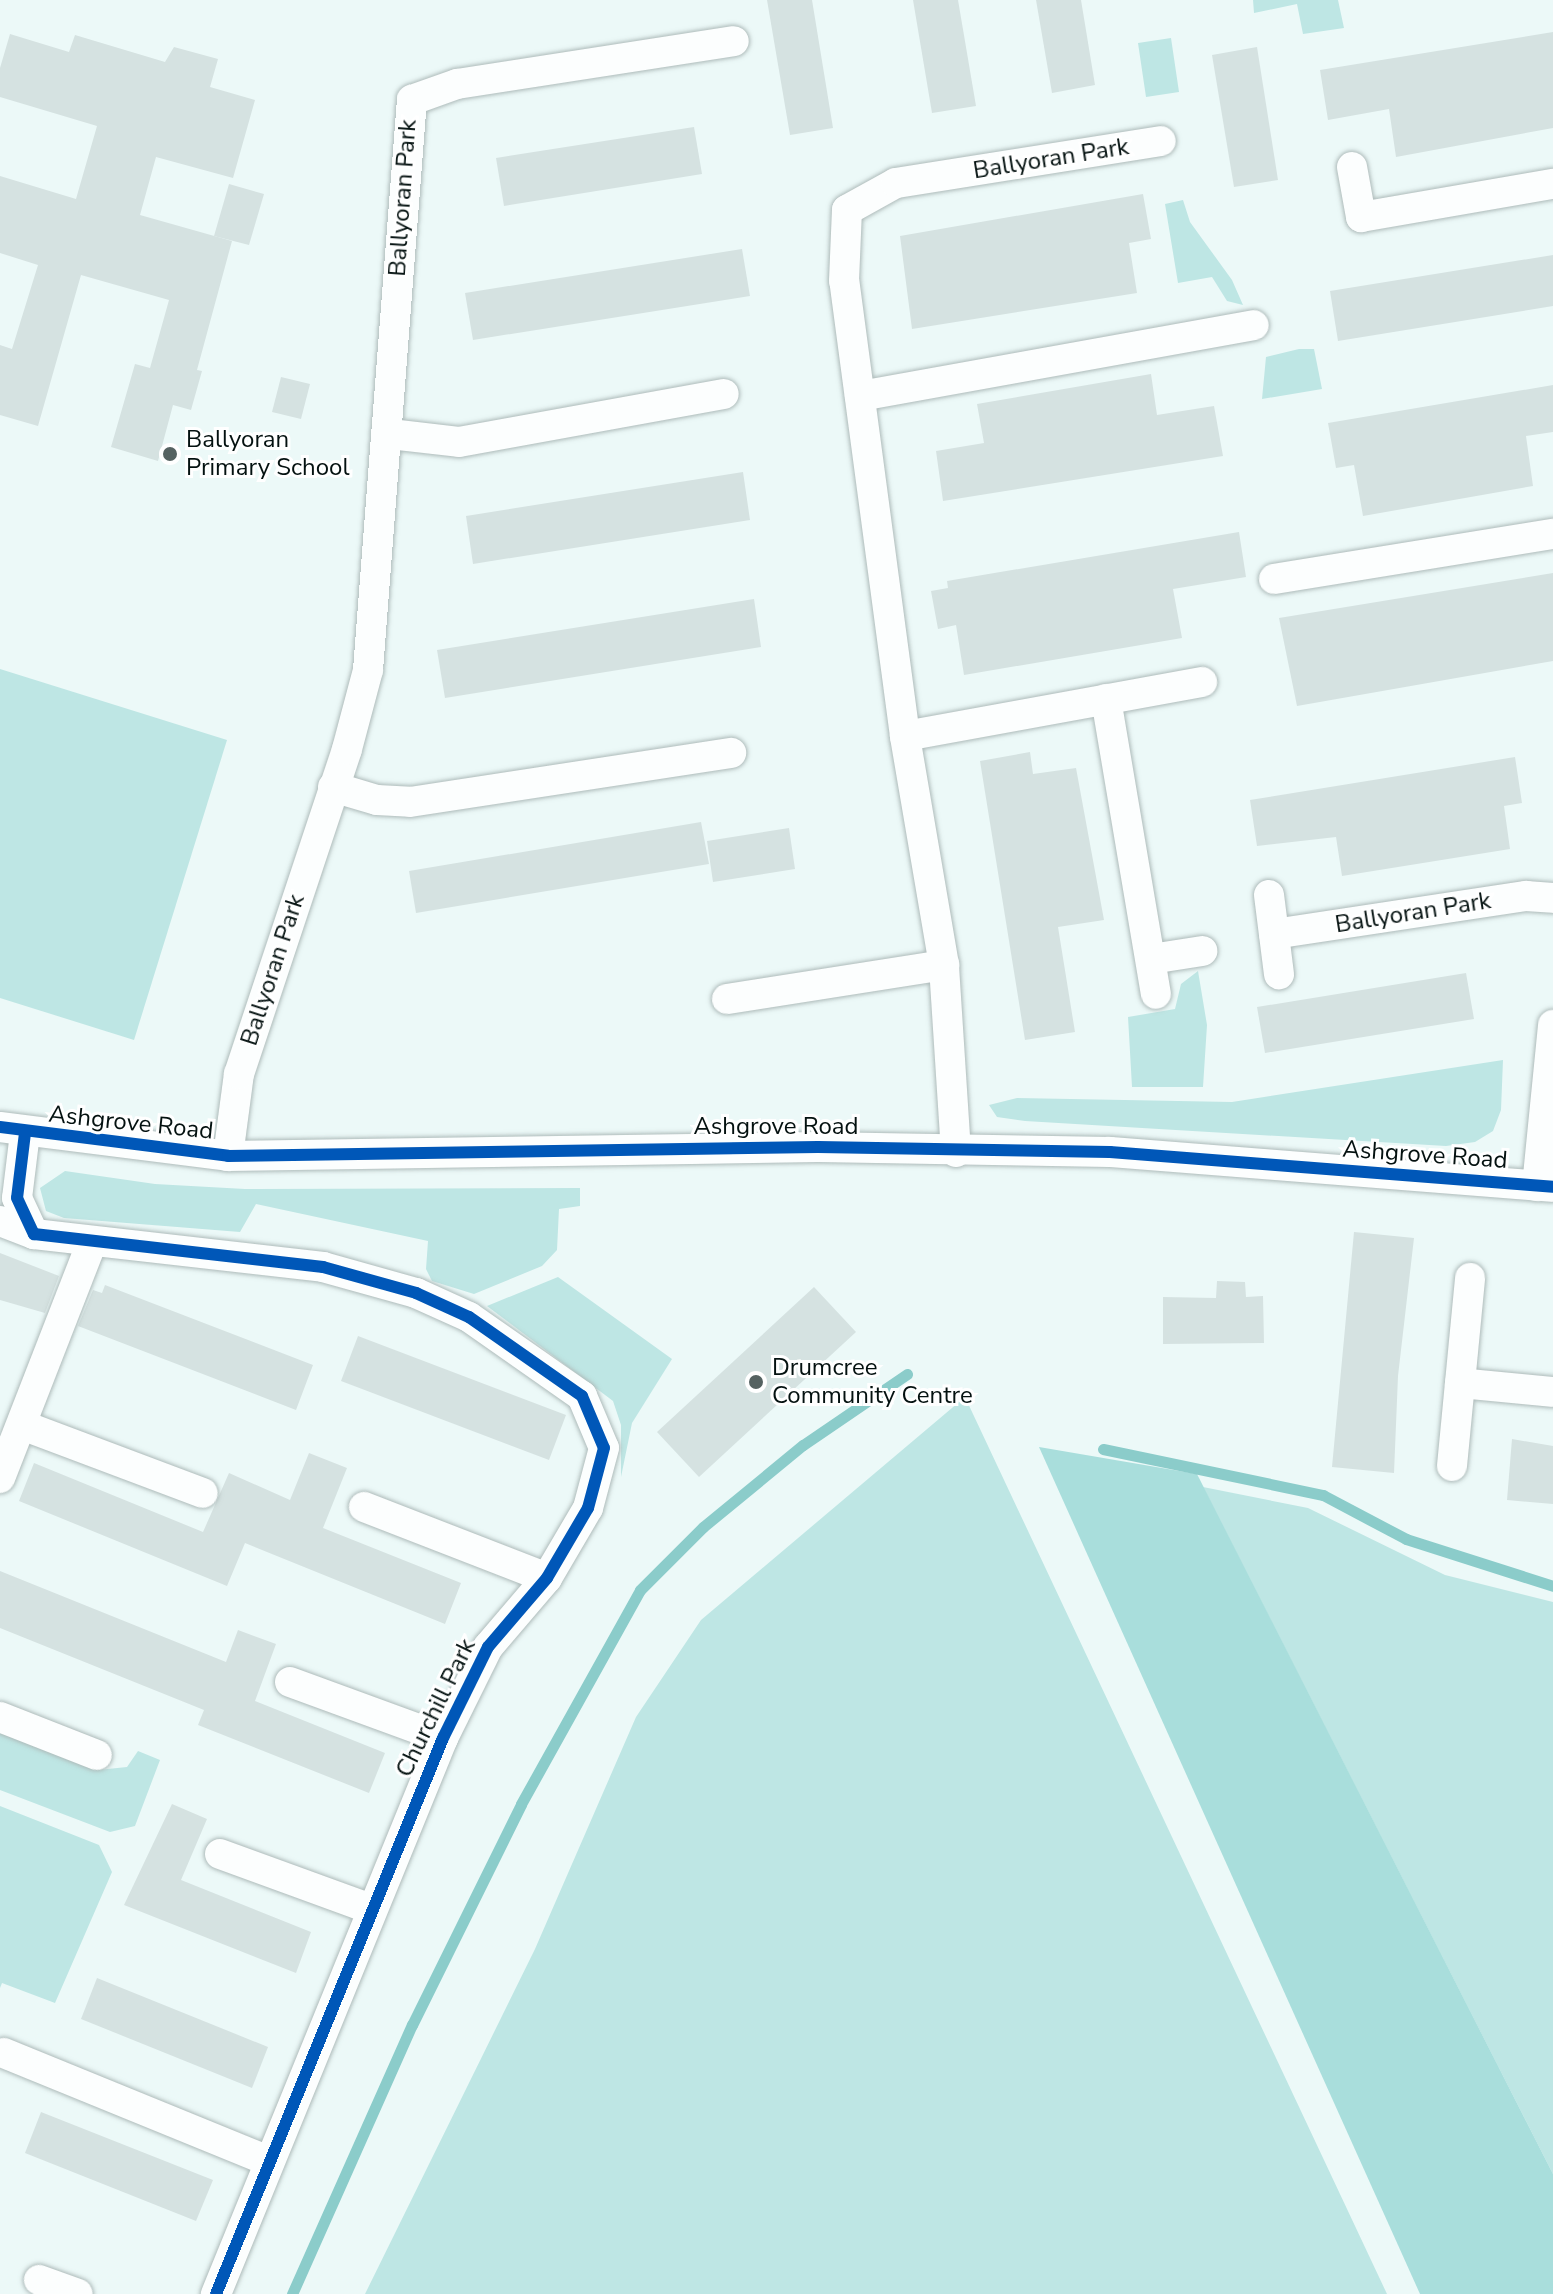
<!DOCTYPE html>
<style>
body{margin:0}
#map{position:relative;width:1553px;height:2294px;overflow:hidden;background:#ecf9f8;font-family:"Nunito Sans",sans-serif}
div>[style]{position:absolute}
.green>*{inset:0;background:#bee6e4}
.forest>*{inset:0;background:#a9dedc}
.stream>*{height:11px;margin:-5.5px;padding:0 5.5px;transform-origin:5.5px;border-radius:5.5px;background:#8bccca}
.building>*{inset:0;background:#d5e2e1}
.roads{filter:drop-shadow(0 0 2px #aebbba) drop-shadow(0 0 2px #aebbba)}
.minor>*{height:30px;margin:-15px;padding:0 15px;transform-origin:15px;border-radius:15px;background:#fcfefe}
.cycleway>*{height:12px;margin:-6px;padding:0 6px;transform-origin:6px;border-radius:6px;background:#0057b8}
.dots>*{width:22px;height:22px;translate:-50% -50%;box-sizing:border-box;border:4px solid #fff;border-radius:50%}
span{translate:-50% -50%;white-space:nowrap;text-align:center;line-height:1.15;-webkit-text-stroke:6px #fff;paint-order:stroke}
.street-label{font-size:24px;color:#041110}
.poi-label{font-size:24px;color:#041110}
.left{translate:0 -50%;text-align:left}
</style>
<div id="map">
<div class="green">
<div style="clip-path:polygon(1253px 0,1338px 0,1344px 28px,1303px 34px,1297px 4px,1254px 13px)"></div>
<div style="clip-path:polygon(1171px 38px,1179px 92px,1146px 97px,1138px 43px)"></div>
<div style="clip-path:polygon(1183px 200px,1190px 222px,1232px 280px,1243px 305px,1227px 301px,1212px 277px,1178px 283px,1165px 204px)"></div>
<div style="clip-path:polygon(1299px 349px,1314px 349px,1322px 389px,1262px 399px,1266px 357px)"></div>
<div style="clip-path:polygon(0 669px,227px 740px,134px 1040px,0 998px)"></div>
<div style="clip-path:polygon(1198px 971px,1207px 1025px,1203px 1087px,1132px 1087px,1128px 1017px,1175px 1009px,1181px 984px)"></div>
<div style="clip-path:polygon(1503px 1060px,1501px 1110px,1493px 1131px,1475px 1142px,1446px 1146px,1025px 1121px,997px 1117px,989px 1105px,1017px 1098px,1232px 1102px)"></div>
<div style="clip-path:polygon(65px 1171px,155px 1184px,245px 1189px,580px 1188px,580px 1206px,559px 1209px,557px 1250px,542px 1266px,474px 1294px,432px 1281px,426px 1269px,428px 1241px,256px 1204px,240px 1232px,64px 1218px,46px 1211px,40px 1188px)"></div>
<div style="clip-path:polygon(558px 1277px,672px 1359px,632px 1423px,621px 1477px,621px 1425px,613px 1401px,487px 1306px)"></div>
<div style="clip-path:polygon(965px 1397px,1387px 2294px,365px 2294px,535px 1949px,636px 1717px,701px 1620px)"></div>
<div style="clip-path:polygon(1203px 1487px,1308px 1508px,1445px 1575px,1553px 1602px,1553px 2174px)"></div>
<div style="clip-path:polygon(0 1730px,98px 1770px,127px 1767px,138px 1751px,160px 1760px,135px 1826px,110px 1832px,0 1790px)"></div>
<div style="clip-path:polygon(0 1806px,99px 1845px,112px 1872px,55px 2003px,2px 1983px,0 1988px)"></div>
</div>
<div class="forest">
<div style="clip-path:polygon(1039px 1447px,1197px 1474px,1553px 2174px,1553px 2294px,1420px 2294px)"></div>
</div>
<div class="stream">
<div style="left:1103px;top:1449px;width:225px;rotate:11.8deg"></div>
<div style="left:1323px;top:1495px;width:94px;rotate:27.9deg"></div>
<div style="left:1406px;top:1539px;width:154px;rotate:17.7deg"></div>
<div style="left:292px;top:2294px;width:295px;rotate:-66deg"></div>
<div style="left:412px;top:2025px;width:246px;rotate:-63.7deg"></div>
<div style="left:521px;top:1804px;width:245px;rotate:-60.9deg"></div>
<div style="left:640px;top:1590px;width:89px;rotate:-45deg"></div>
<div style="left:703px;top:1527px;width:129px;rotate:-39.4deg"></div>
<div style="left:803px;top:1445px;width:126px;rotate:-34.3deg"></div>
</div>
<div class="building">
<div style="clip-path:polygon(767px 0,812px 0,833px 128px,790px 135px)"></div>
<div style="clip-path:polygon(913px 0,958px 0,976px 106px,932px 113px)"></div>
<div style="clip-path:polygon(1036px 0,1081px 0,1095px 85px,1052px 93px)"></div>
<div style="clip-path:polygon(1553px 32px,1553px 128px,1396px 157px,1389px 109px,1328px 120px,1320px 70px)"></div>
<div style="clip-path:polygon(10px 34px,69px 52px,75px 35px,165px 62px,174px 47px,218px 59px,210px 87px,255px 100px,233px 178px,156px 157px,140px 215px,232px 241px,197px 370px,202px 371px,191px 410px,173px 405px,158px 461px,111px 447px,135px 364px,150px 368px,169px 300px,81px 275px,38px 426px,0 415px,0 345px,12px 349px,38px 265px,0 253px,0 176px,76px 199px,97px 126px,0 97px,0 68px)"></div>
<div style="clip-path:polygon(1257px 47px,1278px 180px,1234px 187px,1212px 55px)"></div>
<div style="clip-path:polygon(694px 127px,702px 174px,504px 206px,496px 158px)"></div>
<div style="clip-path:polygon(229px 184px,264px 194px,249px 245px,214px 236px)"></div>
<div style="clip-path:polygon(1143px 194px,1151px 239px,1129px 243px,1137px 293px,912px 329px,900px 236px)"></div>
<div style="clip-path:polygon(742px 249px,750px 296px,473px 340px,465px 293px)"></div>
<div style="clip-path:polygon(1553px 255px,1553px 306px,1338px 341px,1330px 291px)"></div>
<div style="clip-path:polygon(1151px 374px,1157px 415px,1214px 406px,1223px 456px,943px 501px,936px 451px,984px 443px,977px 404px)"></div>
<div style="clip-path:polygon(281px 377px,310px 384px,301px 419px,272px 412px)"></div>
<div style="clip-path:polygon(1553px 385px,1553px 432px,1526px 436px,1533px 486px,1363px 516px,1354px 465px,1336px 468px,1328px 423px)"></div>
<div style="clip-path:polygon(743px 472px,750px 520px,473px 564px,466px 516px)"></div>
<div style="clip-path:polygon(1239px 532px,1246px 577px,1173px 589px,1182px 638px,964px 675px,956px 625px,938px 629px,931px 591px,948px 588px,947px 581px)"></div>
<div style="clip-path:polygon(1553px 573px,1553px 661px,1297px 706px,1279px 618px)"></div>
<div style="clip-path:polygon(754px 599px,761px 647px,445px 698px,437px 650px)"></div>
<div style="clip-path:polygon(1030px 752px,1033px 774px,1076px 768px,1104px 920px,1058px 927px,1075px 1032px,1025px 1040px,980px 761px)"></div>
<div style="clip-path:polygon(1515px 757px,1522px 803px,1504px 806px,1510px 849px,1342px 876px,1336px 837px,1257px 846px,1250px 800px)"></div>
<div style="clip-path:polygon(701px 822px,709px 864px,416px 913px,409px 871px)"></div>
<div style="clip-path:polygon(789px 828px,795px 869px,713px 882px,707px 841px)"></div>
<div style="clip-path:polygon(1466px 973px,1474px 1019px,1265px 1053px,1257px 1007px)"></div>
<div style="clip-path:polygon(1354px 1232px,1414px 1238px,1398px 1376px,1394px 1473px,1332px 1467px)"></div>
<div style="clip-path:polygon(0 1253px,59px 1276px,45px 1313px,0 1300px)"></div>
<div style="clip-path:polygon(1217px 1281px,1245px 1282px,1246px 1297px,1263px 1296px,1264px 1343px,1163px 1344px,1163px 1297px,1216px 1298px)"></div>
<div style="clip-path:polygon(105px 1285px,313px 1365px,296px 1410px,78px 1326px,93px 1290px,102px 1293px)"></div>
<div style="clip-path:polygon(814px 1287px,856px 1332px,699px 1477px,657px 1432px)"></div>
<div style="clip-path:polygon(358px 1336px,566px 1415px,549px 1460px,341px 1381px)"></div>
<div style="clip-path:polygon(1512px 1439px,1553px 1446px,1553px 1504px,1507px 1500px)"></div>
<div style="clip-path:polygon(309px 1453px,347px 1468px,323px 1528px,461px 1583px,445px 1624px,245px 1543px,227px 1586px,19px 1501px,34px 1463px,203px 1532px,229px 1473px,290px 1500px)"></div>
<div style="clip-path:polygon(0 1571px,226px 1662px,238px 1630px,276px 1644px,255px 1701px,385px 1753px,369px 1793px,198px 1725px,204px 1710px,0 1628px)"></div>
<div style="clip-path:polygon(172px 1804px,207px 1819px,181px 1880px,311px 1932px,296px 1973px,124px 1905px)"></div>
<div style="clip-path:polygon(97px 1978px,268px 2047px,252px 2088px,81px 2019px)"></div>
<div style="clip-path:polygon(41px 2112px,213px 2180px,196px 2221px,25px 2153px)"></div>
</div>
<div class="roads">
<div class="minor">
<div style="left:1352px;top:167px;width:51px;rotate:79.8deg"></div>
<div style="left:1361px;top:217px;width:195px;rotate:-9.8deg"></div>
<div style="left:860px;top:396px;width:400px;rotate:-10.2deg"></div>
<div style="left:390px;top:434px;width:69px;rotate:6.6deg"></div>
<div style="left:459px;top:442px;width:269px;rotate:-10.3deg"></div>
<div style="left:1274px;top:579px;width:283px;rotate:-9.2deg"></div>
<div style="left:1106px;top:699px;width:299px;rotate:80.4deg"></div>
<div style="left:905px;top:736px;width:302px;rotate:-10.3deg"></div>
<div style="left:333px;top:787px;width:46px;rotate:16.5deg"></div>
<div style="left:377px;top:800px;width:33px;rotate:3deg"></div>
<div style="left:410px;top:802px;width:325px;rotate:-8.7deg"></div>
<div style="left:1269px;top:895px;width:80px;rotate:82.8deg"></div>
<div style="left:1274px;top:934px;width:255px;rotate:-8.6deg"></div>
<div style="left:1526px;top:896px;width:27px;rotate:4deg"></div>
<div style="left:1151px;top:959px;width:52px;rotate:-8.9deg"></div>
<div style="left:727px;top:999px;width:220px;rotate:-8.9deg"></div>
<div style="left:0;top:1127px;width:230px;rotate:7.2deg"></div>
<div style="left:228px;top:1156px;width:590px;rotate:-0.87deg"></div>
<div style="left:818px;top:1147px;width:292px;rotate:1deg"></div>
<div style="left:1110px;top:1152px;width:444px;rotate:4.5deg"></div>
<div style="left:25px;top:1133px;width:65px;rotate:97deg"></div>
<div style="left:17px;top:1198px;width:40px;rotate:65deg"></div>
<div style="left:34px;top:1234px;width:291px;rotate:6.5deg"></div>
<div style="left:323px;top:1267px;width:97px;rotate:15.6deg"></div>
<div style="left:416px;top:1293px;width:58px;rotate:24.4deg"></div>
<div style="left:469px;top:1317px;width:138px;rotate:35deg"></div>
<div style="left:582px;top:1396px;width:56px;rotate:67.1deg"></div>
<div style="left:604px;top:1448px;width:62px;rotate:104.9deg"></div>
<div style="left:588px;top:1508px;width:81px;rotate:120.4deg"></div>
<div style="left:547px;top:1578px;width:91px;rotate:130.5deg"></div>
<div style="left:488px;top:1647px;width:102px;rotate:116.3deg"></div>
<div style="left:443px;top:1738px;width:601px;rotate:112.21deg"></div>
<div style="left:956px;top:1152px;width:187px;rotate:-93.7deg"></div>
<div style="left:944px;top:965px;width:232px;rotate:-99.7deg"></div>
<div style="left:905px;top:736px;width:459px;rotate:-97.6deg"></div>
<div style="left:844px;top:281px;width:71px;rotate:-87.6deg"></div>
<div style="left:847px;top:210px;width:56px;rotate:-28.9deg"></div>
<div style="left:896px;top:183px;width:268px;rotate:-9deg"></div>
<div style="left:228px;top:1156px;width:83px;rotate:-82.4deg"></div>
<div style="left:239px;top:1074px;width:342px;rotate:-71.6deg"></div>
<div style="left:347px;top:749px;width:82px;rotate:-75.1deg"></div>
<div style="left:368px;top:670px;width:572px;rotate:-85.59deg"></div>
<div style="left:412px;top:100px;width:48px;rotate:-19.6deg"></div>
<div style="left:457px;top:84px;width:280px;rotate:-8.8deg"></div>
<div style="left:1537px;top:1186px;width:162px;rotate:-84.3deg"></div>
<div style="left:0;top:1221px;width:36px;rotate:21deg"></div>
<div style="left:1460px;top:1383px;width:93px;rotate:5.5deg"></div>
<div style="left:22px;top:1425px;width:193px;rotate:20.6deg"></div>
<div style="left:1452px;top:1466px;width:189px;rotate:-84.5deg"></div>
<div style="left:0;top:1478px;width:253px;rotate:-68.7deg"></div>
<div style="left:364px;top:1507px;width:196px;rotate:21.2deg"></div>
<div style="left:290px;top:1682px;width:163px;rotate:20.1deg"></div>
<div style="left:0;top:1717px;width:104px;rotate:21.4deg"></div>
<div style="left:220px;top:1854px;width:161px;rotate:20deg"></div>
<div style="left:4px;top:2053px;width:285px;rotate:22.2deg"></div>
<div style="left:39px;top:2280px;width:41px;rotate:19.7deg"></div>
</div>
</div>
<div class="cycleway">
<div style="left:0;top:1127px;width:230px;rotate:7.2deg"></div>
<div style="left:228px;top:1156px;width:590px;rotate:-0.87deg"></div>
<div style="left:818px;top:1147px;width:292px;rotate:1deg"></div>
<div style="left:1110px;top:1152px;width:444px;rotate:4.5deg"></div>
<div style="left:25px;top:1133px;width:65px;rotate:97deg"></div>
<div style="left:17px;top:1198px;width:40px;rotate:65deg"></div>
<div style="left:34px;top:1234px;width:291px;rotate:6.5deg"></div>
<div style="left:323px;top:1267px;width:97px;rotate:15.6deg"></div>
<div style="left:416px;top:1293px;width:58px;rotate:24.4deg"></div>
<div style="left:469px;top:1317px;width:138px;rotate:35deg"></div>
<div style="left:582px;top:1396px;width:56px;rotate:67.1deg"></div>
<div style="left:604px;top:1448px;width:62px;rotate:104.9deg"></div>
<div style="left:588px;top:1508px;width:81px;rotate:120.4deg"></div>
<div style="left:547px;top:1578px;width:91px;rotate:130.5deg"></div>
<div style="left:488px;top:1647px;width:102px;rotate:116.3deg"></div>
<div style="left:443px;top:1738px;width:601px;rotate:112.21deg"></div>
</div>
<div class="dots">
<div style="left:170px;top:454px;background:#556261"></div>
<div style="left:756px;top:1382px;background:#556261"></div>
</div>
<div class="street-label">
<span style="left:1051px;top:159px;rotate:-9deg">Ballyoran Park</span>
<span style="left:403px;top:198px;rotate:-86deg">Ballyoran Park</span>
<span style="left:1413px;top:913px;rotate:-9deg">Ballyoran Park</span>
<span style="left:273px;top:970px;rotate:-72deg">Ballyoran Park</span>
<span style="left:131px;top:1123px;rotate:6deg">Ashgrove Road</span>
<span style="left:776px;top:1127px">Ashgrove Road</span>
<span style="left:1425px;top:1155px;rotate:4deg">Ashgrove Road</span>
<span style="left:436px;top:1708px;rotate:-64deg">Churchill Park</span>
</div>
<div class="poi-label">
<span class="left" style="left:186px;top:454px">Ballyoran<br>Primary School</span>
<span class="left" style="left:772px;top:1382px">Drumcree<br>Community Centre</span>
</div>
</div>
